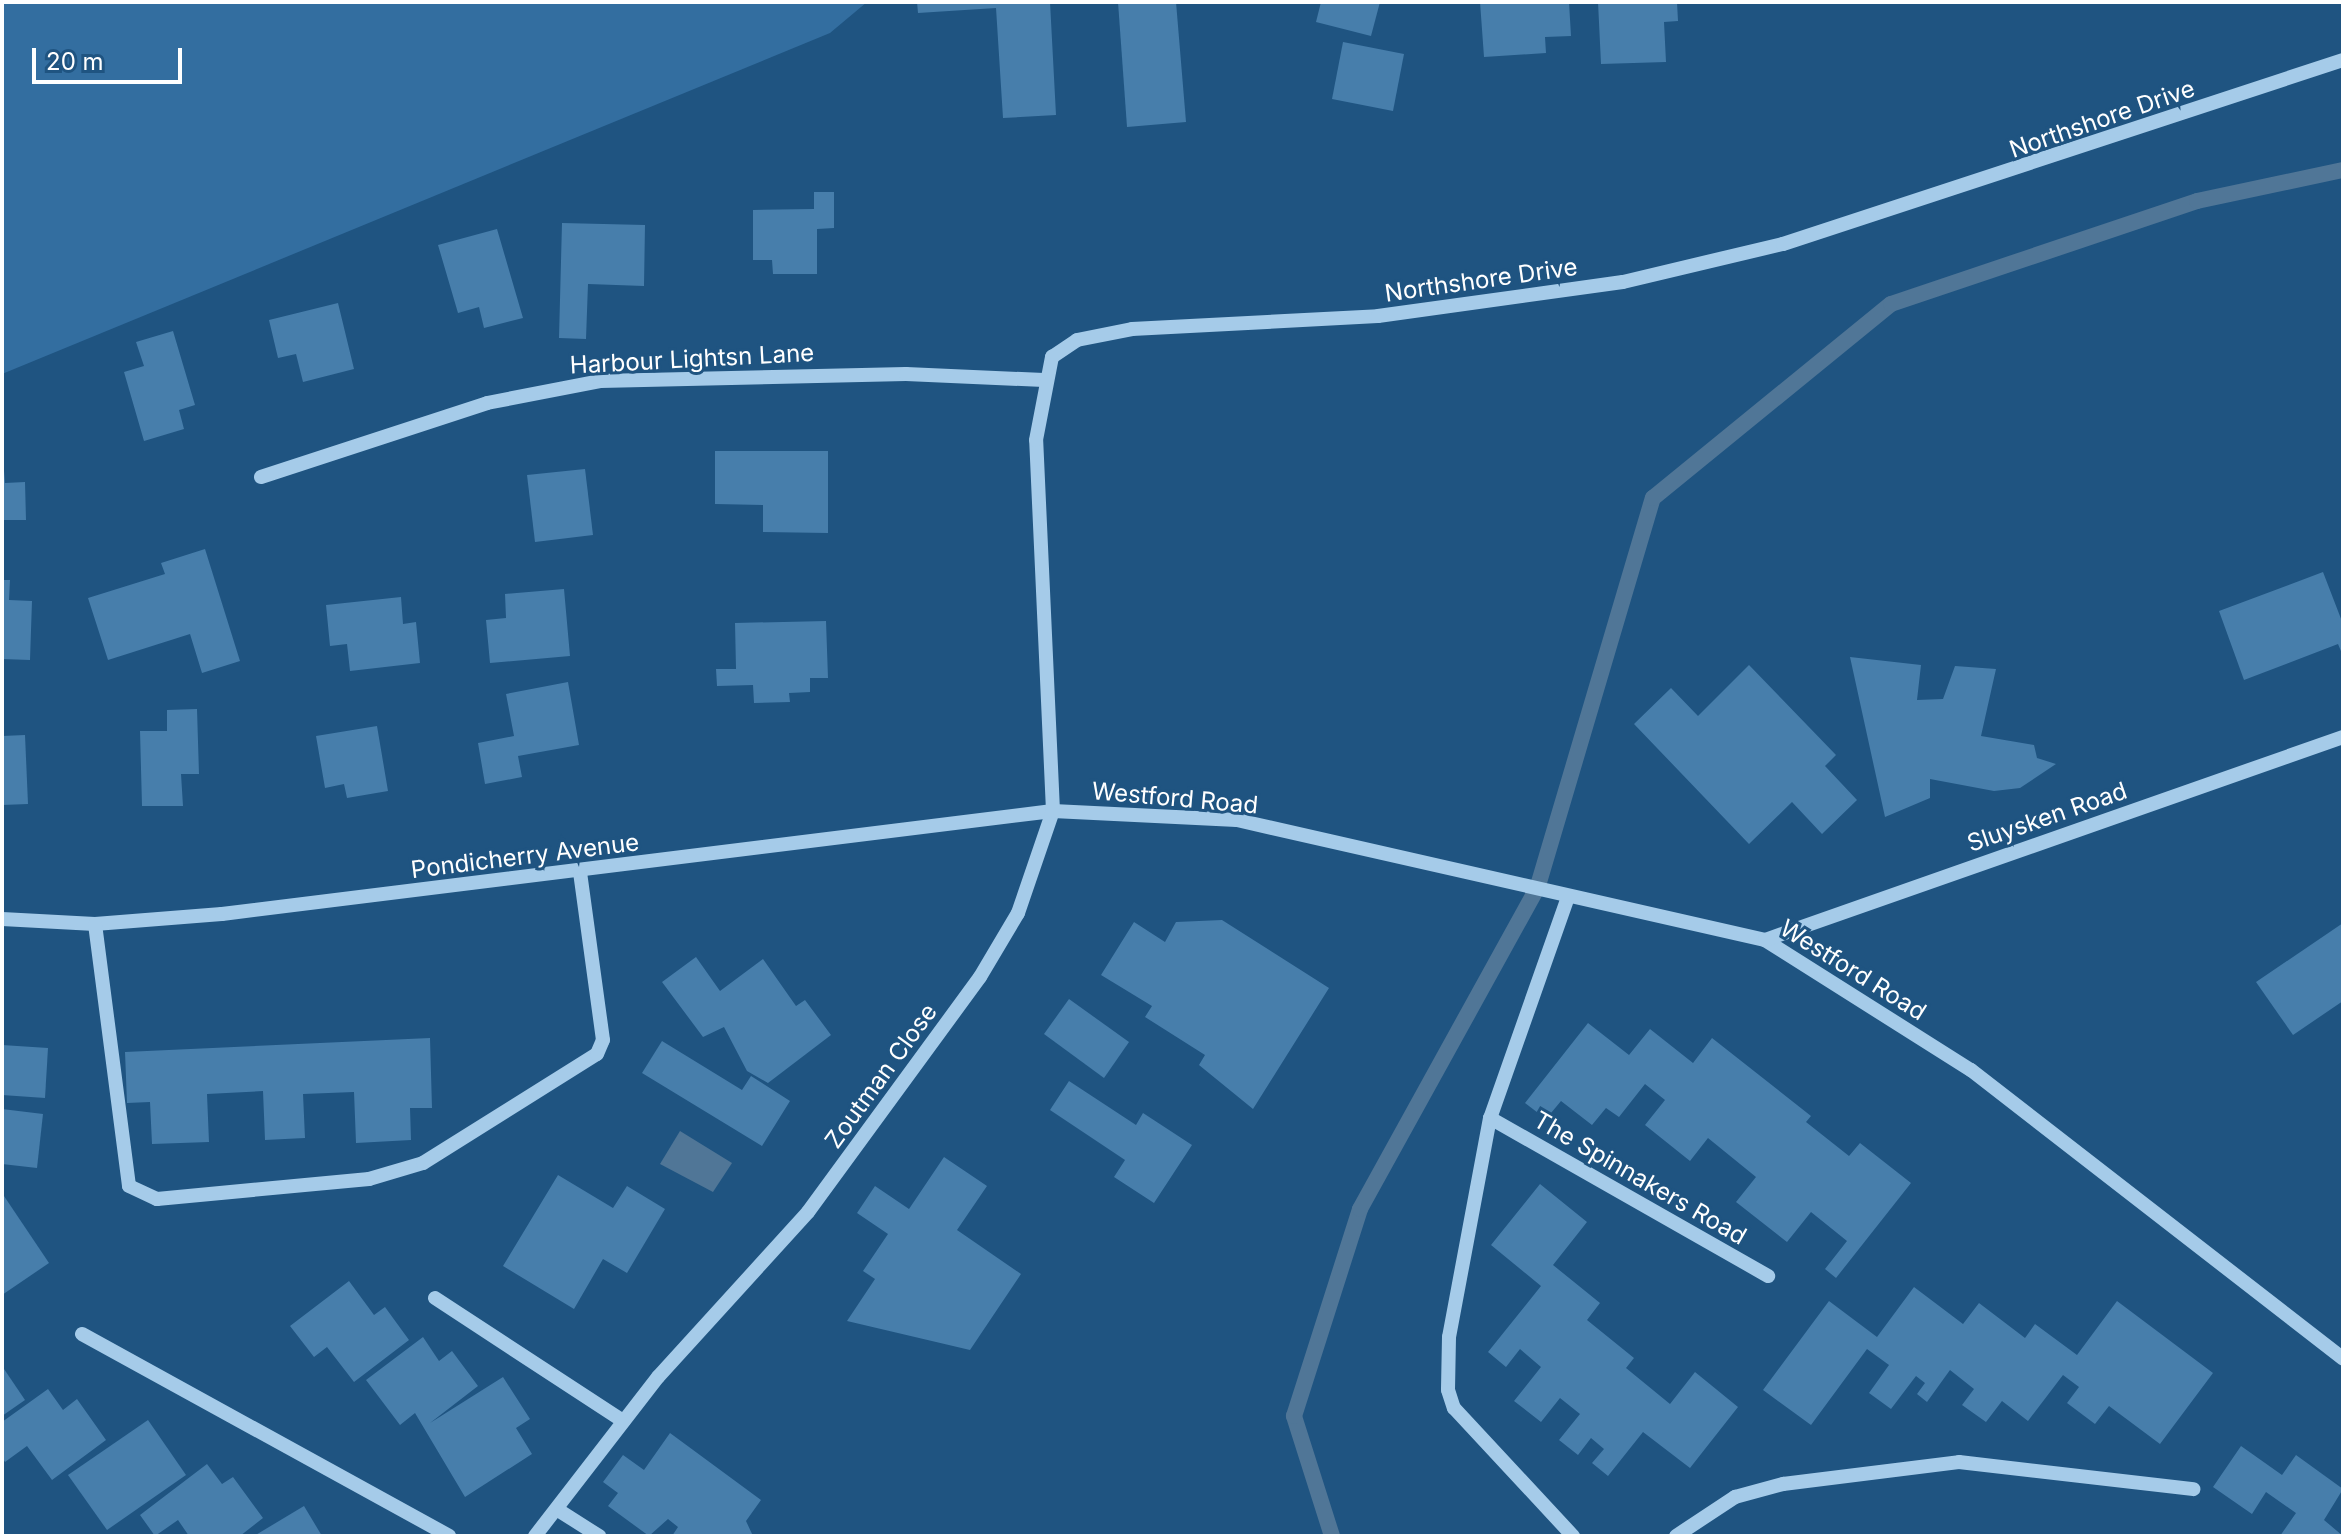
<!DOCTYPE html>
<style>
body{margin:0}
#map{position:relative;width:2345px;height:1538px;overflow:hidden;background:#1f5481;font-family:Inter,sans-serif}
div>[style]{position:absolute}
.green>*{inset:0;background:#336ea0}
.water>*{inset:0;background:#507697}
.stream>*{height:16px;margin:-8px;padding:0 8px;transform-origin:8px;border-radius:8px;background:#507697}
.building>*{inset:0;background:#477eab}
.minor>*{height:14px;margin:-7px;padding:0 7px;transform-origin:7px;border-radius:7px;background:#a5cbe9}
span{translate:-50% -50%;white-space:nowrap;text-align:center;line-height:1.15;-webkit-text-stroke:6px #1f5481;paint-order:stroke}
.street-label{font-size:24px;color:#fff}
.frame{position:absolute;inset:0;border:4px solid #fff;pointer-events:none}
.scale{position:absolute;left:32px;top:48px;width:150px;height:36px;box-sizing:border-box;border:4px solid #fff;border-top:0;padding-left:10px;font-size:24px;line-height:28px;white-space:nowrap;color:#fff;-webkit-text-stroke:6px #1f5481;paint-order:stroke}
</style>
<div id="map">
<div class="green">
<div style="clip-path:polygon(2px 2px,867px 2px,830px 33px,2px 374px)"></div>
</div>
<div class="water">
<div style="clip-path:polygon(680px 1131px,732px 1163px,713px 1192px,660px 1164px)"></div>
</div>
<div class="stream">
<div style="left:1332px;top:1536px;width:126px;rotate:-107.6deg"></div>
<div style="left:1294px;top:1416px;width:217px;rotate:-72.3deg"></div>
<div style="left:1360px;top:1209px;width:366px;rotate:-61.1deg"></div>
<div style="left:1537px;top:889px;width:408px;rotate:-73.5deg"></div>
<div style="left:1653px;top:498px;width:307px;rotate:-39.2deg"></div>
<div style="left:1891px;top:304px;width:323px;rotate:-18.6deg"></div>
<div style="left:2197px;top:201px;width:149px;rotate:-12deg"></div>
</div>
<div class="building">
<div style="clip-path:polygon(917px 2px,1050px 2px,1056px 115px,1003px 118px,996px 8px,918px 13px)"></div>
<div style="clip-path:polygon(1118px 2px,1176px 2px,1186px 122px,1127px 127px)"></div>
<div style="clip-path:polygon(1321px 2px,1380px 2px,1371px 36px,1316px 22px)"></div>
<div style="clip-path:polygon(1480px 2px,1569px 2px,1571px 36px,1545px 37px,1546px 53px,1484px 57px)"></div>
<div style="clip-path:polygon(1598px 2px,1677px 2px,1678px 21px,1664px 22px,1666px 62px,1601px 64px)"></div>
<div style="clip-path:polygon(1343px 42px,1404px 54px,1393px 111px,1332px 99px)"></div>
<div style="clip-path:polygon(814px 192px,834px 192px,834px 228px,817px 229px,817px 274px,773px 274px,772px 260px,753px 260px,753px 210px,814px 209px)"></div>
<div style="clip-path:polygon(562px 223px,645px 225px,644px 286px,588px 284px,586px 339px,559px 338px)"></div>
<div style="clip-path:polygon(497px 229px,523px 318px,484px 328px,479px 307px,458px 313px,438px 245px)"></div>
<div style="clip-path:polygon(338px 303px,354px 369px,303px 382px,296px 354px,278px 358px,269px 320px)"></div>
<div style="clip-path:polygon(173px 331px,195px 405px,179px 410px,184px 429px,144px 441px,124px 372px,144px 366px,136px 342px)"></div>
<div style="clip-path:polygon(2px 446px,5px 483px,25px 482px,26px 520px,2px 520px)"></div>
<div style="clip-path:polygon(715px 451px,828px 451px,828px 533px,763px 532px,763px 505px,715px 504px)"></div>
<div style="clip-path:polygon(585px 469px,593px 535px,535px 542px,527px 475px)"></div>
<div style="clip-path:polygon(205px 549px,240px 661px,202px 673px,190px 634px,108px 660px,88px 598px,165px 574px,161px 563px)"></div>
<div style="clip-path:polygon(2323px 572px,2343px 624px,2343px 656px,2338px 644px,2244px 680px,2219px 611px)"></div>
<div style="clip-path:polygon(2px 580px,10px 580px,9px 600px,32px 601px,30px 660px,2px 659px)"></div>
<div style="clip-path:polygon(564px 589px,570px 656px,490px 663px,486px 620px,506px 618px,505px 594px)"></div>
<div style="clip-path:polygon(401px 597px,403px 624px,416px 622px,420px 663px,350px 671px,347px 644px,330px 646px,326px 605px)"></div>
<div style="clip-path:polygon(826px 621px,828px 678px,810px 678px,810px 692px,789px 693px,790px 702px,754px 703px,753px 685px,717px 686px,716px 669px,736px 669px,735px 623px)"></div>
<div style="clip-path:polygon(1850px 657px,1921px 665px,1917px 700px,1943px 699px,1955px 666px,1996px 669px,1981px 736px,2034px 745px,2037px 758px,2056px 764px,2020px 788px,1994px 791px,1930px 779px,1930px 798px,1885px 817px)"></div>
<div style="clip-path:polygon(1749px 665px,1836px 755px,1825px 766px,1857px 800px,1822px 834px,1792px 802px,1749px 844px,1634px 724px,1671px 688px,1698px 716px)"></div>
<div style="clip-path:polygon(568px 682px,579px 745px,518px 756px,522px 777px,485px 784px,478px 743px,514px 736px,506px 694px)"></div>
<div style="clip-path:polygon(197px 709px,199px 774px,181px 774px,183px 806px,142px 806px,140px 731px,167px 731px,167px 710px)"></div>
<div style="clip-path:polygon(377px 726px,388px 791px,347px 798px,344px 784px,325px 788px,316px 736px)"></div>
<div style="clip-path:polygon(25px 735px,28px 804px,2px 805px,2px 736px)"></div>
<div style="clip-path:polygon(1222px 920px,1329px 988px,1253px 1109px,1199px 1065px,1205px 1055px,1145px 1017px,1152px 1006px,1101px 975px,1134px 922px,1165px 942px,1176px 922px)"></div>
<div style="clip-path:polygon(2343px 923px,2343px 1001px,2293px 1035px,2256px 982px)"></div>
<div style="clip-path:polygon(696px 957px,720px 991px,763px 959px,796px 1006px,805px 1000px,831px 1035px,768px 1083px,747px 1071px,724px 1027px,703px 1037px,662px 982px)"></div>
<div style="clip-path:polygon(1069px 999px,1129px 1042px,1104px 1078px,1044px 1034px)"></div>
<div style="clip-path:polygon(1588px 1023px,1629px 1055px,1650px 1029px,1693px 1063px,1712px 1038px,1811px 1116px,1806px 1122px,1849px 1156px,1860px 1143px,1911px 1183px,1836px 1278px,1825px 1269px,1847px 1241px,1811px 1212px,1787px 1242px,1736px 1202px,1756px 1177px,1708px 1138px,1690px 1161px,1645px 1125px,1665px 1100px,1645px 1084px,1619px 1117px,1606px 1108px,1592px 1125px,1561px 1101px,1546px 1119px,1525px 1103px)"></div>
<div style="clip-path:polygon(430px 1038px,432px 1108px,410px 1108px,411px 1140px,356px 1143px,354px 1092px,303px 1094px,305px 1138px,265px 1140px,263px 1091px,207px 1094px,209px 1142px,152px 1144px,150px 1102px,127px 1103px,125px 1052px)"></div>
<div style="clip-path:polygon(662px 1041px,742px 1090px,751px 1076px,790px 1101px,762px 1146px,642px 1073px)"></div>
<div style="clip-path:polygon(2px 1045px,48px 1048px,45px 1098px,2px 1095px)"></div>
<div style="clip-path:polygon(1069px 1081px,1136px 1125px,1143px 1113px,1192px 1145px,1154px 1203px,1114px 1177px,1125px 1160px,1050px 1110px)"></div>
<div style="clip-path:polygon(2px 1109px,43px 1114px,37px 1168px,2px 1164px)"></div>
<div style="clip-path:polygon(944px 1157px,987px 1186px,957px 1230px,1021px 1274px,970px 1350px,847px 1321px,875px 1279px,863px 1271px,888px 1234px,857px 1213px,875px 1186px,909px 1209px)"></div>
<div style="clip-path:polygon(558px 1175px,613px 1208px,627px 1186px,665px 1209px,627px 1273px,603px 1259px,574px 1309px,503px 1266px)"></div>
<div style="clip-path:polygon(1540px 1184px,1587px 1222px,1553px 1265px,1600px 1303px,1587px 1320px,1634px 1358px,1626px 1368px,1670px 1404px,1695px 1372px,1738px 1407px,1690px 1468px,1643px 1432px,1608px 1476px,1592px 1463px,1604px 1449px,1591px 1438px,1578px 1455px,1559px 1440px,1580px 1414px,1560px 1398px,1541px 1422px,1514px 1401px,1541px 1367px,1520px 1349px,1506px 1367px,1488px 1352px,1541px 1286px,1491px 1245px)"></div>
<div style="clip-path:polygon(4px 1196px,49px 1263px,2px 1295px,2px 1197px)"></div>
<div style="clip-path:polygon(349px 1281px,374px 1315px,385px 1307px,409px 1340px,354px 1382px,327px 1347px,314px 1357px,290px 1326px)"></div>
<div style="clip-path:polygon(1914px 1287px,1963px 1324px,1979px 1303px,2025px 1338px,2035px 1324px,2077px 1355px,2117px 1301px,2213px 1373px,2160px 1444px,2109px 1406px,2095px 1424px,2067px 1403px,2079px 1387px,2063px 1375px,2028px 1421px,2002px 1401px,1986px 1422px,1962px 1405px,1974px 1389px,1950px 1370px,1927px 1402px,1917px 1394px,1925px 1383px,1916px 1376px,1891px 1409px,1869px 1393px,1889px 1365px,1867px 1349px,1811px 1425px,1763px 1390px,1829px 1301px,1877px 1337px)"></div>
<div style="clip-path:polygon(423px 1337px,439px 1361px,452px 1351px,478px 1386px,430px 1423px,503px 1377px,530px 1419px,516px 1428px,532px 1454px,465px 1497px,415px 1413px,400px 1425px,366px 1380px)"></div>
<div style="clip-path:polygon(2px 1366px,25px 1400px,2px 1416px)"></div>
<div style="clip-path:polygon(48px 1389px,63px 1410px,77px 1399px,106px 1440px,52px 1480px,27px 1446px,5px 1462px,2px 1457px,2px 1422px)"></div>
<div style="clip-path:polygon(148px 1420px,186px 1475px,107px 1530px,68px 1475px)"></div>
<div style="clip-path:polygon(670px 1433px,761px 1500px,746px 1521px,753px 1536px,672px 1536px,678px 1527px,668px 1519px,649px 1536px,608px 1506px,618px 1493px,603px 1482px,623px 1455px,644px 1470px)"></div>
<div style="clip-path:polygon(2241px 1446px,2282px 1475px,2296px 1455px,2343px 1489px,2324px 1520px,2343px 1536px,2280px 1536px,2296px 1513px,2266px 1492px,2252px 1514px,2213px 1487px)"></div>
<div style="clip-path:polygon(207px 1464px,222px 1484px,233px 1477px,263px 1518px,240px 1536px,189px 1536px,178px 1520px,155px 1536px,140px 1515px)"></div>
<div style="clip-path:polygon(304px 1506px,322px 1536px,254px 1536px)"></div>
</div>
<div class="minor">
<div style="left:261px;top:477px;width:238px;rotate:-18.1deg"></div>
<div style="left:487px;top:403px;width:115px;rotate:-11deg"></div>
<div style="left:600px;top:381px;width:306px;rotate:-1.3deg"></div>
<div style="left:906px;top:374px;width:138px;rotate:2.5deg"></div>
<div style="left:1568px;top:897px;width:234px;rotate:109.4deg"></div>
<div style="left:1490px;top:1118px;width:320px;rotate:29.6deg"></div>
<div style="left:2px;top:919px;width:93px;rotate:3.1deg"></div>
<div style="left:95px;top:924px;width:127px;rotate:-4.5deg"></div>
<div style="left:222px;top:914px;width:837px;rotate:-7.07deg"></div>
<div style="left:1053px;top:811px;width:184px;rotate:2.8deg"></div>
<div style="left:1237px;top:820px;width:541px;rotate:12.8deg"></div>
<div style="left:1765px;top:940px;width:244px;rotate:32.3deg"></div>
<div style="left:1971px;top:1070px;width:471px;rotate:37.8deg"></div>
<div style="left:95px;top:924px;width:264px;rotate:82.6deg"></div>
<div style="left:129px;top:1186px;width:31px;rotate:25deg"></div>
<div style="left:157px;top:1199px;width:213px;rotate:-5.4deg"></div>
<div style="left:369px;top:1179px;width:56px;rotate:-16.5deg"></div>
<div style="left:423px;top:1163px;width:205px;rotate:-32.1deg"></div>
<div style="left:597px;top:1054px;width:15px;rotate:-67deg"></div>
<div style="left:603px;top:1040px;width:171px;rotate:-97.8deg"></div>
<div style="left:1765px;top:940px;width:613px;rotate:-19.35deg"></div>
<div style="left:1490px;top:1118px;width:223px;rotate:100.6deg"></div>
<div style="left:1449px;top:1337px;width:53px;rotate:91.1deg"></div>
<div style="left:1448px;top:1390px;width:19px;rotate:72deg"></div>
<div style="left:1454px;top:1408px;width:175px;rotate:47.1deg"></div>
<div style="left:435px;top:1298px;width:225px;rotate:33.2deg"></div>
<div style="left:82px;top:1334px;width:419px;rotate:28.8deg"></div>
<div style="left:558px;top:1510px;width:49px;rotate:32.4deg"></div>
<div style="left:535px;top:1536px;width:201px;rotate:-52.3deg"></div>
<div style="left:658px;top:1377px;width:223px;rotate:-47.7deg"></div>
<div style="left:808px;top:1212px;width:291px;rotate:-53.8deg"></div>
<div style="left:980px;top:977px;width:74px;rotate:-59.3deg"></div>
<div style="left:1018px;top:913px;width:108px;rotate:-71.1deg"></div>
<div style="left:1053px;top:811px;width:371px;rotate:-92.6deg"></div>
<div style="left:1036px;top:440px;width:85px;rotate:-79.1deg"></div>
<div style="left:1052px;top:357px;width:30px;rotate:-34deg"></div>
<div style="left:1077px;top:340px;width:56px;rotate:-11.3deg"></div>
<div style="left:1132px;top:329px;width:246px;rotate:-3deg"></div>
<div style="left:1378px;top:316px;width:247px;rotate:-7.9deg"></div>
<div style="left:1623px;top:282px;width:164px;rotate:-13.4deg"></div>
<div style="left:1783px;top:244px;width:589px;rotate:-18.19deg"></div>
<div style="left:1676px;top:1536px;width:71px;rotate:-33.5deg"></div>
<div style="left:1735px;top:1497px;width:50px;rotate:-15.2deg"></div>
<div style="left:1783px;top:1484px;width:177px;rotate:-7.1deg"></div>
<div style="left:1959px;top:1462px;width:236px;rotate:6.6deg"></div>
</div>
<div class="street-label">
<span style="left:2102px;top:119px;rotate:-19deg">Northshore Drive</span>
<span style="left:1481px;top:280px;rotate:-8deg">Northshore Drive</span>
<span style="left:692px;top:359px;rotate:-3deg">Harbour Lightsn Lane</span>
<span style="left:1175px;top:798px;rotate:5deg">Westford Road</span>
<span style="left:2047px;top:817px;rotate:-19deg">Sluysken Road</span>
<span style="left:525px;top:856px;rotate:-7deg">Pondicherry Avenue</span>
<span style="left:1853px;top:970px;rotate:32deg">Westford Road</span>
<span style="left:881px;top:1076px;rotate:-54deg">Zoutman Close</span>
<span style="left:1640px;top:1178px;rotate:30deg">The Spinnakers Road</span>
</div>
<div class="frame"></div>
<div class="scale">20 m</div>
</div>
